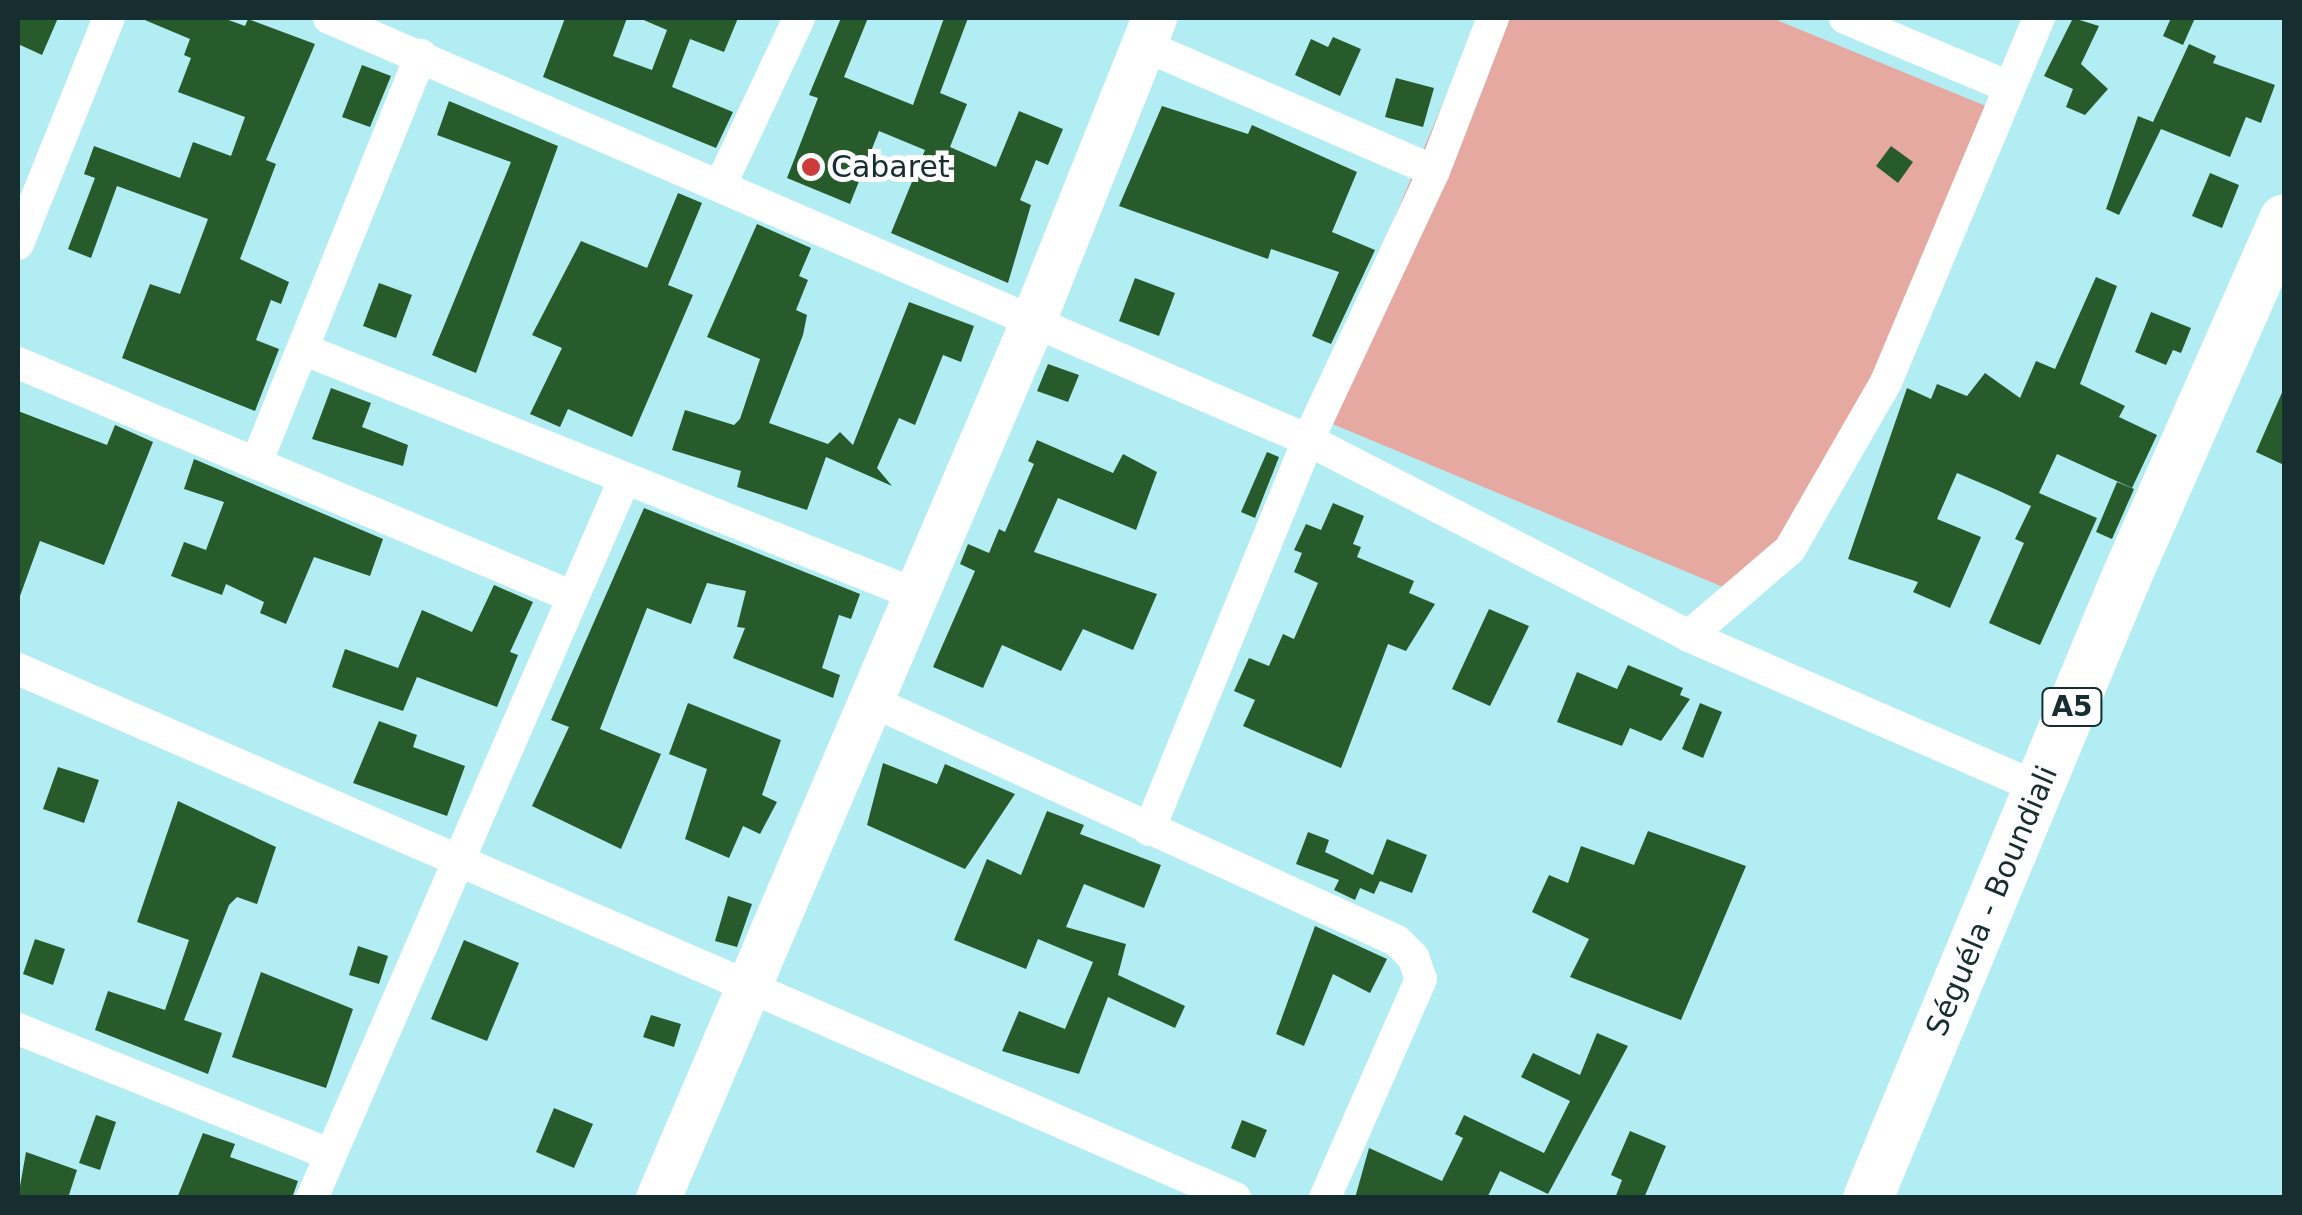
<!DOCTYPE html>
<meta charset="utf-8">
<style>
body{margin:0}
#map{position:relative;width:2302px;height:1215px;overflow:hidden;background:#b3edf4;font-family:"DejaVu Sans",sans-serif}
div>[style]{position:absolute}
.green>*{inset:0;background:#e6a9a2}
.building>*{inset:0;background:#275b2c}
.street>*{height:32px;margin:-16px;padding:0 16px;transform-origin:16px;border-radius:16px;background:#fff}
.secondary>*{height:45px;margin:-22.5px;padding:0 22.5px;transform-origin:22.5px;border-radius:22.5px;background:#fff}
.primary>*{height:50px;margin:-25px;padding:0 25px;transform-origin:25px;border-radius:25px;background:#fff}
.dots>*{width:28px;height:28px;translate:-50% -50%;box-sizing:border-box;border:5px solid #fff;border-radius:50%}
span{translate:-50% -50%;white-space:nowrap;text-align:center;line-height:1.15;-webkit-text-stroke:10px #fff;paint-order:stroke}
.shield-label span{padding:2px 8px;background:#fff;border:2px solid;border-radius:8px;-webkit-text-stroke-width:0}
.shield-label{font-size:28px;color:#172e31;font-weight:700}
.poi-label{font-size:30px;color:#172e31}
.left{translate:0 -50%;text-align:left}
.street-label{font-size:30px;color:#172e31}
.frame{position:absolute;inset:0;border:20px solid #172e31;pointer-events:none}
</style>
<div id="map">
<div class="green">
<div style="clip-path:polygon(1479px 18px,1772px 18px,1993px 109px,1829px 498px,1723px 587px,1311px 415px)"></div>
</div>
<div class="building">
<div style="clip-path:polygon(18px 18px,58px 18px,42px 55px,18px 44px)"></div>
<div style="clip-path:polygon(140px 18px,223px 18px,245px 26px,248px 19px,315px 44px,266px 160px,276px 164px,240px 259px,289px 282px,281px 304px,271px 300px,256px 340px,279px 349px,255px 411px,122px 358px,150px 284px,180px 294px,208px 219px,117px 186px,91px 258px,68px 249px,95px 178px,84px 174px,94px 146px,180px 178px,193px 142px,231px 156px,245px 117px,178px 92px,191px 58px,184px 55px,190px 39px)"></div>
<div style="clip-path:polygon(565px 18px,627px 18px,613px 56px,652px 70px,667px 30px,639px 18px,738px 18px,724px 52px,690px 39px,672px 87px,733px 112px,716px 148px,543px 77px)"></div>
<div style="clip-path:polygon(841px 18px,868px 18px,844px 77px,913px 105px,944px 18px,968px 18px,940px 93px,967px 104px,950px 147px,996px 167px,1019px 111px,1063px 129px,1048px 165px,1036px 160px,1020px 200px,1031px 205px,1008px 283px,891px 233px,925px 150px,879px 131px,850px 204px,787px 178px,818px 98px,809px 95px)"></div>
<div style="clip-path:polygon(2073px 18px,2099px 26px,2081px 64px,2108px 89px,2085px 115px,2066px 107px,2073px 89px,2044px 76px)"></div>
<div style="clip-path:polygon(2171px 18px,2195px 18px,2183px 45px,2163px 36px)"></div>
<div style="clip-path:polygon(1333px 37px,1361px 49px,1340px 96px,1295px 75px,1311px 39px,1328px 47px)"></div>
<div style="clip-path:polygon(2189px 44px,2216px 56px,2213px 63px,2275px 85px,2261px 123px,2246px 117px,2230px 157px,2161px 129px,2119px 215px,2106px 209px,2138px 116px,2153px 122px)"></div>
<div style="clip-path:polygon(362px 65px,391px 76px,370px 127px,342px 117px)"></div>
<div style="clip-path:polygon(1396px 78px,1434px 88px,1423px 127px,1385px 117px)"></div>
<div style="clip-path:polygon(449px 101px,558px 146px,476px 373px,432px 355px,511px 162px,437px 135px)"></div>
<div style="clip-path:polygon(1162px 106px,1248px 134px,1252px 125px,1357px 172px,1332px 232px,1375px 250px,1331px 344px,1312px 336px,1339px 272px,1271px 249px,1268px 259px,1119px 206px)"></div>
<div style="clip-path:polygon(1891px 146px,1913px 162px,1898px 183px,1876px 166px)"></div>
<div style="clip-path:polygon(2210px 173px,2239px 185px,2222px 228px,2192px 216px)"></div>
<div style="clip-path:polygon(678px 193px,702px 203px,668px 285px,693px 295px,632px 437px,568px 409px,560px 427px,530px 414px,562px 348px,532px 335px,581px 241px,647px 268px)"></div>
<div style="clip-path:polygon(757px 224px,811px 248px,799px 276px,808px 280px,796px 310px,807px 315px,803px 335px,769px 423px,828px 444px,840px 432px,853px 445px,909px 302px,974px 326px,961px 362px,943px 355px,915px 425px,899px 418px,877px 468px,892px 486px,826px 457px,807px 510px,737px 487px,741px 471px,672px 450px,685px 410px,734px 425px,740px 419px,760px 359px,707px 337px)"></div>
<div style="clip-path:polygon(2096px 277px,2117px 286px,2080px 384px,2125px 406px,2119px 417px,2157px 435px,2132px 488px,2057px 454px,2039px 493px,2097px 518px,2040px 645px,1989px 623px,2024px 543px,2015px 539px,2031px 506px,1997px 490px,1957px 473px,1937px 519px,1981px 537px,1950px 608px,1913px 592px,1918px 582px,1848px 559px,1907px 388px,1931px 399px,1937px 384px,1967px 396px,1985px 373px,2020px 398px,2036px 361px,2055px 369px)"></div>
<div style="clip-path:polygon(1135px 278px,1175px 293px,1159px 336px,1119px 321px)"></div>
<div style="clip-path:polygon(379px 283px,412px 295px,396px 338px,363px 326px)"></div>
<div style="clip-path:polygon(2151px 312px,2191px 328px,2181px 353px,2173px 350px,2166px 365px,2135px 352px)"></div>
<div style="clip-path:polygon(1048px 364px,1079px 375px,1068px 402px,1037px 391px)"></div>
<div style="clip-path:polygon(331px 388px,371px 403px,362px 427px,408px 445px,403px 466px,312px 439px)"></div>
<div style="clip-path:polygon(2284px 388px,2284px 465px,2256px 452px)"></div>
<div style="clip-path:polygon(18px 411px,107px 445px,115px 425px,153px 442px,104px 565px,40px 541px,20px 596px)"></div>
<div style="clip-path:polygon(1037px 440px,1113px 473px,1123px 454px,1157px 472px,1136px 530px,1058px 498px,1034px 552px,1157px 594px,1133px 650px,1083px 629px,1061px 671px,1002px 645px,983px 688px,933px 667px,975px 571px,960px 564px,968px 544px,989px 553px,999px 529px,1005px 532px,1034px 464px,1028px 461px)"></div>
<div style="clip-path:polygon(1267px 452px,1279px 457px,1255px 518px,1241px 512px)"></div>
<div style="clip-path:polygon(194px 459px,383px 539px,370px 576px,314px 557px,286px 624px,260px 613px,264px 602px,226px 584px,222px 595px,171px 576px,184px 542px,206px 550px,224px 502px,184px 489px)"></div>
<div style="clip-path:polygon(2117px 482px,2134px 489px,2112px 539px,2096px 532px)"></div>
<div style="clip-path:polygon(1333px 503px,1364px 516px,1353px 544px,1361px 547px,1357px 557px,1414px 581px,1409px 593px,1435px 604px,1406px 651px,1388px 644px,1341px 768px,1243px 726px,1255px 700px,1234px 691px,1249px 658px,1269px 666px,1283px 634px,1294px 639px,1318px 583px,1294px 572px,1302px 553px,1294px 550px,1306px 524px,1321px 530px)"></div>
<div style="clip-path:polygon(644px 508px,860px 594px,851px 619px,839px 615px,822px 668px,840px 675px,833px 698px,733px 658px,745px 628px,737px 627px,746px 591px,707px 583px,691px 624px,647px 608px,600px 729px,661px 754px,621px 849px,532px 806px,569px 727px,551px 720px)"></div>
<div style="clip-path:polygon(494px 585px,533px 602px,510px 652px,518px 655px,497px 707px,417px 677px,403px 711px,332px 687px,345px 649px,398px 668px,422px 610px,472px 632px)"></div>
<div style="clip-path:polygon(1489px 609px,1529px 626px,1490px 706px,1452px 689px)"></div>
<div style="clip-path:polygon(1628px 665px,1683px 688px,1680px 695px,1690px 699px,1661px 741px,1630px 728px,1622px 746px,1557px 722px,1577px 672px,1617px 689px)"></div>
<div style="clip-path:polygon(688px 703px,781px 740px,762px 795px,777px 802px,760px 834px,743px 826px,729px 858px,685px 839px,707px 769px,669px 754px)"></div>
<div style="clip-path:polygon(1700px 703px,1722px 712px,1703px 758px,1682px 749px)"></div>
<div style="clip-path:polygon(379px 721px,417px 735px,413px 747px,465px 766px,447px 816px,353px 783px)"></div>
<div style="clip-path:polygon(883px 763px,937px 784px,945px 764px,1015px 794px,965px 869px,867px 825px)"></div>
<div style="clip-path:polygon(58px 767px,99px 780px,84px 823px,43px 809px)"></div>
<div style="clip-path:polygon(178px 801px,276px 847px,257px 904px,237px 897px,229px 905px,184px 1020px,222px 1033px,208px 1074px,95px 1030px,108px 991px,165px 1010px,189px 940px,137px 922px)"></div>
<div style="clip-path:polygon(1047px 811px,1084px 825px,1080px 834px,1161px 865px,1144px 908px,1084px 884px,1066px 927px,1126px 944px,1118px 975px,1185px 1006px,1175px 1028px,1108px 997px,1079px 1074px,1002px 1051px,1019px 1011px,1065px 1029px,1093px 962px,1038px 939px,1026px 969px,954px 940px,987px 859px,1021px 875px)"></div>
<div style="clip-path:polygon(1648px 831px,1746px 866px,1681px 1020px,1570px 977px,1589px 939px,1532px 912px,1549px 875px,1568px 883px,1581px 846px,1634px 865px)"></div>
<div style="clip-path:polygon(1308px 832px,1329px 840px,1325px 852px,1373px 875px,1387px 839px,1427px 855px,1412px 893px,1380px 881px,1374px 894px,1360px 888px,1355px 900px,1334px 890px,1339px 880px,1296px 864px)"></div>
<div style="clip-path:polygon(728px 896px,752px 904px,737px 947px,715px 941px)"></div>
<div style="clip-path:polygon(1315px 926px,1387px 959px,1370px 993px,1333px 974px,1304px 1046px,1276px 1034px)"></div>
<div style="clip-path:polygon(35px 939px,65px 949px,53px 985px,23px 974px)"></div>
<div style="clip-path:polygon(464px 940px,519px 963px,487px 1041px,431px 1019px)"></div>
<div style="clip-path:polygon(358px 946px,388px 956px,379px 984px,349px 975px)"></div>
<div style="clip-path:polygon(261px 972px,353px 1009px,326px 1088px,232px 1057px)"></div>
<div style="clip-path:polygon(651px 1015px,681px 1024px,674px 1047px,643px 1037px)"></div>
<div style="clip-path:polygon(1597px 1033px,1628px 1046px,1548px 1194px,1500px 1171px,1487px 1198px,1355px 1198px,1369px 1148px,1442px 1181px,1463px 1138px,1455px 1134px,1464px 1115px,1544px 1153px,1570px 1101px,1521px 1077px,1533px 1053px,1580px 1075px)"></div>
<div style="clip-path:polygon(554px 1108px,593px 1124px,574px 1168px,536px 1152px)"></div>
<div style="clip-path:polygon(96px 1115px,116px 1122px,100px 1170px,79px 1163px)"></div>
<div style="clip-path:polygon(1242px 1120px,1267px 1130px,1255px 1158px,1231px 1148px)"></div>
<div style="clip-path:polygon(1630px 1131px,1666px 1146px,1644px 1198px,1615px 1198px,1622px 1180px,1611px 1175px)"></div>
<div style="clip-path:polygon(203px 1133px,235px 1144px,230px 1157px,298px 1181px,292px 1198px,177px 1198px)"></div>
<div style="clip-path:polygon(26px 1152px,77px 1170px,68px 1198px,18px 1198px)"></div>
</div>
<div class="street">
<div style="left:329px;top:18px;width:1066px;rotate:23.32deg"></div>
<div style="left:1308px;top:440px;width:428px;rotate:27.2deg"></div>
<div style="left:1689px;top:636px;width:381px;rotate:23.5deg"></div>
<div style="left:1845px;top:18px;width:178px;rotate:22.8deg"></div>
<div style="left:1143px;top:45px;width:317px;rotate:23.4deg"></div>
<div style="left:721px;top:184px;width:183px;rotate:-64.8deg"></div>
<div style="left:18px;top:244px;width:244px;rotate:-68.1deg"></div>
<div style="left:305px;top:350px;width:659px;rotate:21.82deg"></div>
<div style="left:18px;top:363px;width:602px;rotate:22.86deg"></div>
<div style="left:257px;top:461px;width:438px;rotate:-68deg"></div>
<div style="left:1689px;top:636px;width:133px;rotate:-40.7deg"></div>
<div style="left:1790px;top:549px;width:193px;rotate:-60.1deg"></div>
<div style="left:1886px;top:382px;width:395px;rotate:-67.2deg"></div>
<div style="left:18px;top:669px;width:1327px;rotate:23.49deg"></div>
<div style="left:869px;top:700px;width:580px;rotate:24.53deg"></div>
<div style="left:1397px;top:941px;width:23px;rotate:45deg"></div>
<div style="left:1413px;top:957px;width:23px;rotate:70deg"></div>
<div style="left:1421px;top:979px;width:239px;rotate:113.7deg"></div>
<div style="left:1149px;top:830px;width:421px;rotate:-67.8deg"></div>
<div style="left:1308px;top:440px;width:297px;rotate:-64.9deg"></div>
<div style="left:1434px;top:171px;width:164px;rotate:-68.9deg"></div>
<div style="left:18px;top:1029px;width:335px;rotate:21.9deg"></div>
<div style="left:312px;top:1198px;width:783px;rotate:-66.51deg"></div>
</div>
<div class="secondary">
<div style="left:658px;top:1198px;width:952px;rotate:-66.86deg"></div>
<div style="left:1032px;top:323px;width:328px;rotate:-68.2deg"></div>
</div>
<div class="primary">
<div style="left:1868px;top:1198px;width:672px;rotate:-67.41deg"></div>
<div style="left:2126px;top:578px;width:392px;rotate:-66.2deg"></div>
</div>
<div class="dots">
<div style="left:811px;top:167px;background:#cb3c3b"></div>
</div>
<div class="shield-label">
<span style="left:2072px;top:707px">A5</span>
</div>
<div class="poi-label">
<span class="left" style="left:831px;top:167px">Cabaret</span>
</div>
<div class="street-label">
<span style="left:1992px;top:901px;rotate:-67deg">Séguéla - Boundiali</span>
</div>
<div class="frame"></div>
</div>
